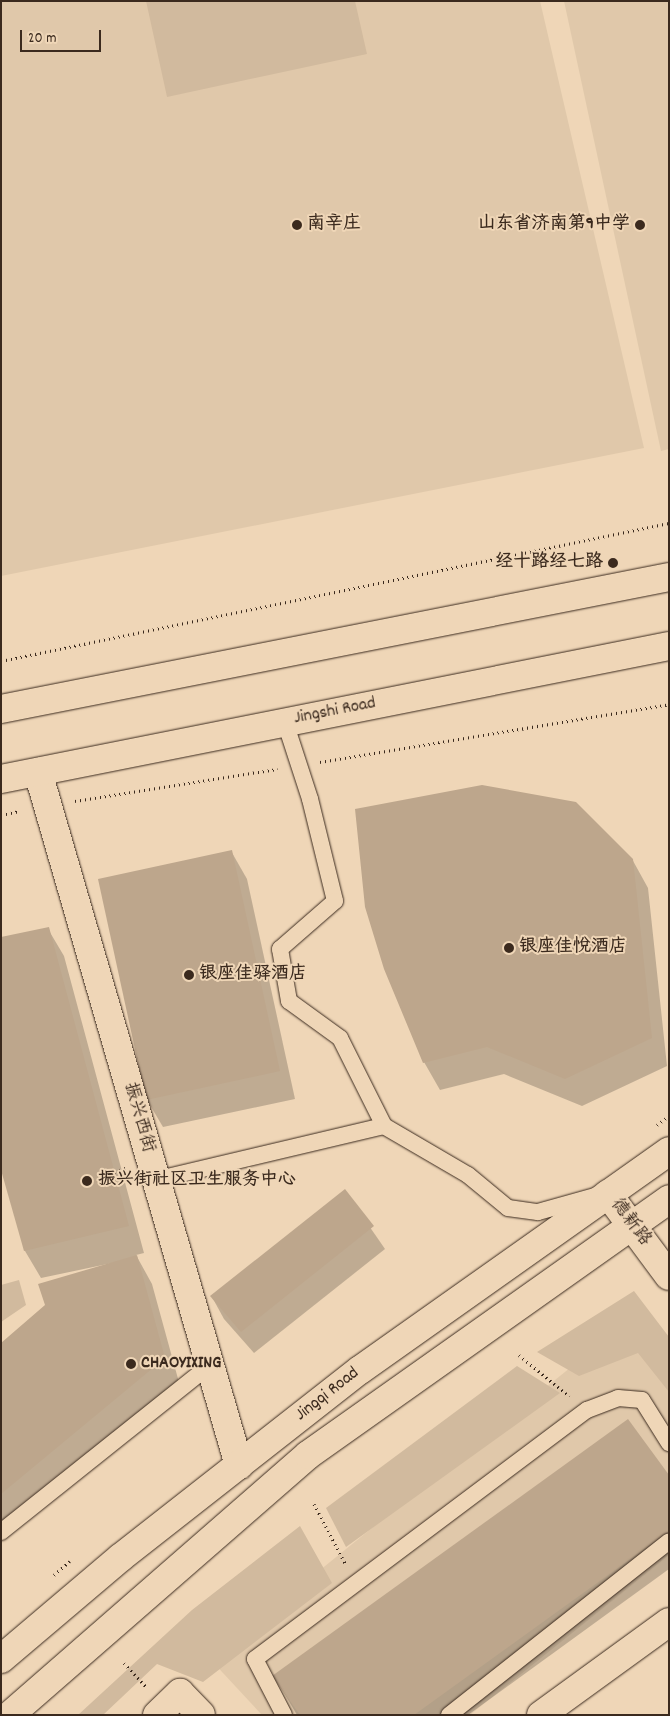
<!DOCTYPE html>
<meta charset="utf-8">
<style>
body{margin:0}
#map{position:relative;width:670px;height:1716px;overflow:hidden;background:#efd6b7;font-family:Dekko,"LXGW WenKai TC",sans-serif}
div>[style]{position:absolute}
.built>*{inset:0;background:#e0c8aa}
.green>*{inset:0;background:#d1ba9e}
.shadow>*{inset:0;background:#0003}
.building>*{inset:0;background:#bda68c}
.path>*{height:3px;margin-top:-1.5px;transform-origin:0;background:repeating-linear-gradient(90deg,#3b2a1e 0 1px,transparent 0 5px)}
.roads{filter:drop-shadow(0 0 1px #3b2a1e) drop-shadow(0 0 1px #3b2a1e)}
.service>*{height:16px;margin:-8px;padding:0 8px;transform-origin:8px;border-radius:8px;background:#efd6b7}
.minor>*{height:28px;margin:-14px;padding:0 14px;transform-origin:14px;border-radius:14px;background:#efd6b7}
.tertiary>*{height:28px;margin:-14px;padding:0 14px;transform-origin:14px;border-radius:14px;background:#efd6b7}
.primary>*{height:28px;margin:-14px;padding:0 14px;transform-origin:14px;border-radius:14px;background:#efd6b7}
.trunk>*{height:28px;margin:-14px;padding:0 14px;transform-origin:14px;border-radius:14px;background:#efd6b7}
.dots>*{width:14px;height:14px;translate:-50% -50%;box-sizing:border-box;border:2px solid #efd6b7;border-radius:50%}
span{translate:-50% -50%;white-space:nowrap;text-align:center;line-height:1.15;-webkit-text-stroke:4px #efd6b7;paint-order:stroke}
.poi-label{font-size:18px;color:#3b2a1e;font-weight:700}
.left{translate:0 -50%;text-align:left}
.right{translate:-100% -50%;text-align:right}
.street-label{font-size:18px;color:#3b2a1e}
.frame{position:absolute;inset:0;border:2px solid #3b2a1e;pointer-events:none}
.scale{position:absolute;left:20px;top:30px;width:81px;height:22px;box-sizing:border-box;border:2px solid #3b2a1e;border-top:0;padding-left:6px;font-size:15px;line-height:18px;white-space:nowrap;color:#3b2a1e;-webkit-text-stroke:4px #efd6b7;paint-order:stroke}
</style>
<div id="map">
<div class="built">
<div style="clip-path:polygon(1px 1px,540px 1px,644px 448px,1px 576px)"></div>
<div style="clip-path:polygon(564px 1px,669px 1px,669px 449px,661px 451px)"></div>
<div style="clip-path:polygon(628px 1321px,669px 1387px,669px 1555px,470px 1715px,262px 1715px,210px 1659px)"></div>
</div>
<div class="green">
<div style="clip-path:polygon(146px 1px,355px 1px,367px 54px,167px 97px)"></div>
<div style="clip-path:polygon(19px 1280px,26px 1305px,1px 1322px,1px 1285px)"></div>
<div style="clip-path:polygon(634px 1291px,669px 1337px,669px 1392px,638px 1353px,579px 1376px,537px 1352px)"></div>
<div style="clip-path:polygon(517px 1366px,560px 1393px,346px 1547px,326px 1508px)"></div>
<div style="clip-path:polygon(300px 1526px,332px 1583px,203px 1682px,157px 1664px,103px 1715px,78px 1715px,192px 1610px)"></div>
</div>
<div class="shadow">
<div style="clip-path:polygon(231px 851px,247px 879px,295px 1099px,163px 1127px,147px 1100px)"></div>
<div style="clip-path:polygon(632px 859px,648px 888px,667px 1066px,582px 1106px,504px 1074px,440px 1090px,424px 1062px)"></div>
<div style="clip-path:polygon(48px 929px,64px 956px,144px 1253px,136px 1255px,152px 1284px,180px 1386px,1px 1535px,1px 1345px,117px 1262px,41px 1278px,25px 1251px,1px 1165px)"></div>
<div style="clip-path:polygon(345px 1191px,385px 1249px,254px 1353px,224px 1319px,212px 1297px)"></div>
<div style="clip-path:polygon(669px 1477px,669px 1569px,468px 1715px,297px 1715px,274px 1676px)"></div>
</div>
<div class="building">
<div style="clip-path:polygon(482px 785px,576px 802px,633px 859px,652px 1038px,565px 1079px,487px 1047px,423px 1063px,384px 969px,365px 907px,355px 809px)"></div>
<div style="clip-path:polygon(232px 850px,280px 1071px,146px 1100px,98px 879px)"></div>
<div style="clip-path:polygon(49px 927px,129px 1226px,24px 1251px,1px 1170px,1px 937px)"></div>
<div style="clip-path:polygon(345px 1189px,374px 1226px,241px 1332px,210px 1296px)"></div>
<div style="clip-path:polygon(137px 1255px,165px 1358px,1px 1494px,1px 1343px,45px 1305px,38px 1284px)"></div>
<div style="clip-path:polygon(628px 1419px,669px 1475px,669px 1531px,414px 1715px,300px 1715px,272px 1676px)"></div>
</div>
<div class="path">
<div style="left:1px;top:661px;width:682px;rotate:-11.67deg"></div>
<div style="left:320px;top:762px;width:354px;rotate:-9.4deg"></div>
<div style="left:75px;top:801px;width:205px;rotate:-9deg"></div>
<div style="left:1px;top:815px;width:19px;rotate:-12deg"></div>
<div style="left:657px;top:1125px;width:15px;rotate:-37deg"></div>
<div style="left:115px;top:1172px;width:11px;rotate:-22deg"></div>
<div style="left:519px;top:1355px;width:65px;rotate:39.4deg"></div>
<div style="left:314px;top:1504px;width:67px;rotate:62.3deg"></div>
<div style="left:54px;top:1575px;width:21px;rotate:-41deg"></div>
<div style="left:124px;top:1663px;width:34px;rotate:47deg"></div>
</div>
<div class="roads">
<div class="service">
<div style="left:285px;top:722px;width:81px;rotate:72deg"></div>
<div style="left:310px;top:799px;width:105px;rotate:76.2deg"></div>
<div style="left:335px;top:901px;width:73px;rotate:138.9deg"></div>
<div style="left:280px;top:949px;width:53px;rotate:80.2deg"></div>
<div style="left:289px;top:1001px;width:63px;rotate:36deg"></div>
<div style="left:340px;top:1038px;width:98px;rotate:63.4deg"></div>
<div style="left:384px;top:1126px;width:97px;rotate:30.3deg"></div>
<div style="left:468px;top:1175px;width:52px;rotate:39.5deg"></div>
<div style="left:508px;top:1208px;width:30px;rotate:8deg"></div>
<div style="left:538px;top:1212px;width:63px;rotate:-15.6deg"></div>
<div style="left:155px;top:1180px;width:235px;rotate:-13.3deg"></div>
<div style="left:1px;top:1532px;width:266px;rotate:-38.6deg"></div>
<div style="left:284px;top:1715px;width:63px;rotate:-117.4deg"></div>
<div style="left:255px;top:1659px;width:415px;rotate:-36.9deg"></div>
<div style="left:587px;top:1410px;width:33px;rotate:-21deg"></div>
<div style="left:618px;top:1398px;width:24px;rotate:5deg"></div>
<div style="left:642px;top:1400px;width:51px;rotate:57.9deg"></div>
<div style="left:449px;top:1715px;width:280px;rotate:-38.3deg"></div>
</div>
<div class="minor">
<div style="left:38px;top:772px;width:722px;rotate:73.83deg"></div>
<div style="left:157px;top:1715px;width:32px;rotate:-44deg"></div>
<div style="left:180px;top:1693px;width:30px;rotate:46deg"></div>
<div style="left:541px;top:1715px;width:158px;rotate:-36deg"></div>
</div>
<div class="tertiary">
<div style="left:608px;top:1194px;width:102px;rotate:53.4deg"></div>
</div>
<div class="primary">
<div style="left:1px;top:1659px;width:156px;rotate:-40.3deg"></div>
<div style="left:120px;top:1558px;width:305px;rotate:-38.1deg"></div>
<div style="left:360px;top:1370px;width:379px;rotate:-35.3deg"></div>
<div style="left:10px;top:1715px;width:395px;rotate:-41.1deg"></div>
<div style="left:308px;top:1455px;width:443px;rotate:-35.3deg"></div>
</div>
<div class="trunk">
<div style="left:1px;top:709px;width:681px;rotate:-11.18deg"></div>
<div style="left:1px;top:779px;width:681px;rotate:-11.26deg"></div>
</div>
</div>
<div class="dots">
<div style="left:297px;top:225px;background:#3b2a1e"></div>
<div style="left:640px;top:225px;background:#3b2a1e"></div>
<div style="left:613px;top:563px;background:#3b2a1e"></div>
<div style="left:509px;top:948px;background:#3b2a1e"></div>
<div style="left:189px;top:975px;background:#3b2a1e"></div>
<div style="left:87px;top:1181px;background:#3b2a1e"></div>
<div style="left:131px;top:1364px;background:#3b2a1e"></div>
</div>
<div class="poi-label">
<span class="left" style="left:307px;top:225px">南辛庄</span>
<span class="right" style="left:630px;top:225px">山东省济南第9中学</span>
<span class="right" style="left:603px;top:563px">经十路经七路</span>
<span class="left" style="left:519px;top:948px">银座佳悦酒店</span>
<span class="left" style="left:199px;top:975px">银座佳驿酒店</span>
<span class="left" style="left:98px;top:1181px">振兴街社区卫生服务中心</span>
<span class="left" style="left:141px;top:1364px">CHAOYIXING</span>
</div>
<div class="street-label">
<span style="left:335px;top:712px;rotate:-11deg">Jingshi Road</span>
<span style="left:138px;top:1118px;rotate:74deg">振兴西街</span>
<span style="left:630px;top:1223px;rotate:53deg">德新路</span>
<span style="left:328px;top:1395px;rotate:-38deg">Jingqi Road</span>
</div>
<div class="frame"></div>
<div class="scale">20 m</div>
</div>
